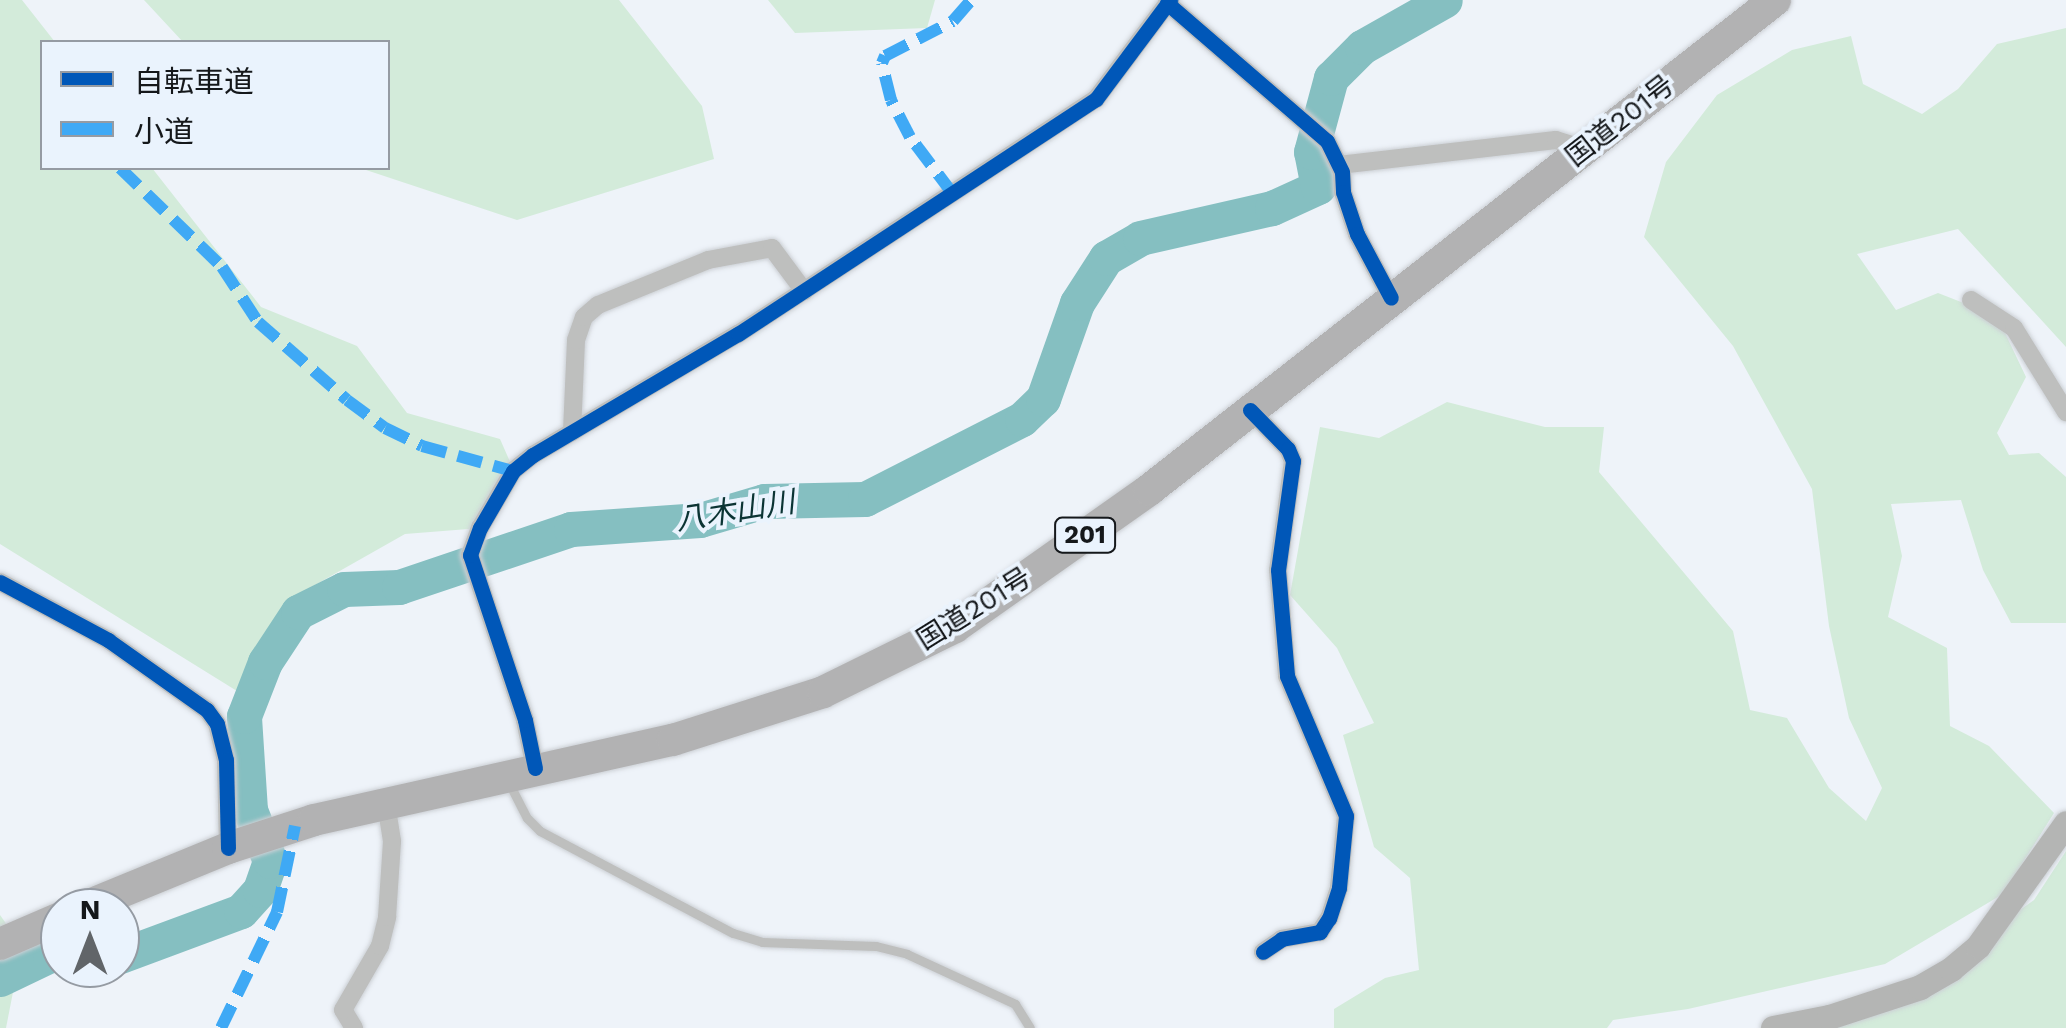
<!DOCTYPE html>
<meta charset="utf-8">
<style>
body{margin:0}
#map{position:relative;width:2066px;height:1028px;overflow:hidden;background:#eef3f9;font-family:"Work Sans","Noto Sans JP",sans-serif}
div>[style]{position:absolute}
.green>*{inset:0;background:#d3ebda}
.river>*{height:35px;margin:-17.5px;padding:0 17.5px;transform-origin:17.5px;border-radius:17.5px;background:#85bfc1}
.roads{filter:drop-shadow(0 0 2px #ccd0d5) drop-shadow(0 0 2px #ccd0d5)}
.lane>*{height:9px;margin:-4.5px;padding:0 4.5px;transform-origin:4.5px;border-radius:4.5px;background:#bebfbe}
.street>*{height:18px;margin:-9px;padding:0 9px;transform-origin:9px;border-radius:9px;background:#bebfbe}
.secondary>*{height:25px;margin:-12.5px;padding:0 12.5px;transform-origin:12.5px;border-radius:12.5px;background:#b4b5b4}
.highway>*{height:32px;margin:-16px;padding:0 16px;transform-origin:16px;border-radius:16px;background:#b2b2b3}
.quiet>*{height:12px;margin-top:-6px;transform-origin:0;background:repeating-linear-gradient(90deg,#3fa9f5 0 25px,transparent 0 37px)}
.cycleway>*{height:15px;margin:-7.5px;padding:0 7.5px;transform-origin:7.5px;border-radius:7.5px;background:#0057b8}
span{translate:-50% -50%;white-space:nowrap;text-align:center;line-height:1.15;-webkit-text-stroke:8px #eaf3fd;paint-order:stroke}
.shield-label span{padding:2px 8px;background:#eaf3fd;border:2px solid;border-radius:8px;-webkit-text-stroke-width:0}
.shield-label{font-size:25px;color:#15181b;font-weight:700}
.street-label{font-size:28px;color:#15181b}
.water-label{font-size:30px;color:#0b3434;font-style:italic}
.legend{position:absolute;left:40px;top:40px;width:350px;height:130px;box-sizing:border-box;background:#eaf3fd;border:2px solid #959ba3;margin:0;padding:12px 18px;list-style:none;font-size:30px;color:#15181b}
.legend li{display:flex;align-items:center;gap:20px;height:50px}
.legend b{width:50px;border:2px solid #959ba3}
.north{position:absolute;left:40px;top:888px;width:100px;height:100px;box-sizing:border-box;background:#eaf3fd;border:2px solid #959ba3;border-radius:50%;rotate:0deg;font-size:28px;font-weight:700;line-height:40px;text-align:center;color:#15181b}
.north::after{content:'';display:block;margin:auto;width:35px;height:45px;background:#616569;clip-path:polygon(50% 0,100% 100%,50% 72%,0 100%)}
</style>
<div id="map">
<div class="green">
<div style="clip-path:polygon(0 0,22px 0,55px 42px,42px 42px,42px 168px,152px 168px,261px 307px,357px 346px,407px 413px,500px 439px,511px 464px,481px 528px,405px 534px,292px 598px,245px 696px,0 544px)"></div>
<div style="clip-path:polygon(144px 0,619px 0,702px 106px,714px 159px,517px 220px,360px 168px,388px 168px,388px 42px,183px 42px)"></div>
<div style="clip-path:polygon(768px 0,935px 0,927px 28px,795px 33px)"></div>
<div style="clip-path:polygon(2066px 28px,2066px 347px,1958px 229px,1857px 254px,1896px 310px,1938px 293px,1997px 316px,2026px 377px,1997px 433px,2009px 455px,2039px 453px,2066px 477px,2066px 623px,2011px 623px,1983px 570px,1961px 500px,1891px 504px,1902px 556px,1888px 617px,1947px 648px,1950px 726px,1989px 746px,2054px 813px,2003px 894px,1885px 964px,1688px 1009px,1613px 1020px,1607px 1028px,1334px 1028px,1334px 1009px,1385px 978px,1419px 970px,1410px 878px,1374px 847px,1343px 735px,1374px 723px,1337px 648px,1290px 595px,1320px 427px,1379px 438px,1447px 402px,1545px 427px,1604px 427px,1599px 472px,1733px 631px,1750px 710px,1787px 718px,1829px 788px,1866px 821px,1882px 788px,1849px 718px,1829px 626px,1812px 489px,1733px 346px,1644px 237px,1666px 162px,1717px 95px,1792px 50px,1851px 36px,1863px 84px,1922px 114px,1958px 89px,1997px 44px)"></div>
<div style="clip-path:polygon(2066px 851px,2066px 1028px,1767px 1028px,1891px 1003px,2034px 900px)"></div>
<div style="clip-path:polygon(0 915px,22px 946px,6px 1028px,0 1028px)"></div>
</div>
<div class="river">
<div style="left:120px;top:956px;width:129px;rotate:-20.4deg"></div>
<div style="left:241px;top:911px;width:28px;rotate:-48deg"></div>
<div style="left:260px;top:890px;width:31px;rotate:-71deg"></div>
<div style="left:270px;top:861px;width:55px;rotate:-111.4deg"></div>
<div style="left:250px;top:810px;width:94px;rotate:-93.7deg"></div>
<div style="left:244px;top:716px;width:58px;rotate:-68.7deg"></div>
<div style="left:265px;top:662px;width:60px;rotate:-56.6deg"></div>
<div style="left:298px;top:612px;width:51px;rotate:-26.6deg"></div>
<div style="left:344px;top:589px;width:55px;rotate:-2.1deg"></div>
<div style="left:399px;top:587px;width:182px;rotate:-18.6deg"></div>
<div style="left:571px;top:529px;width:129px;rotate:-4deg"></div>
<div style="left:700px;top:520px;width:67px;rotate:-16.5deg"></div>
<div style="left:764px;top:501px;width:101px;rotate:-1.1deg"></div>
<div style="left:865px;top:499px;width:176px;rotate:-27deg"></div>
<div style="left:1022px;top:419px;width:29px;rotate:-44deg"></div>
<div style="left:1043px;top:399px;width:102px;rotate:-70.5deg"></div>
<div style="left:1077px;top:303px;width:54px;rotate:-57.2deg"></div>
<div style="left:1106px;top:258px;width:39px;rotate:-30deg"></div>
<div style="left:1140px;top:238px;width:135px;rotate:-12.8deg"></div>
<div style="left:1272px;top:208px;width:51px;rotate:-24.5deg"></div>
<div style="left:1318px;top:187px;width:36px;rotate:-101deg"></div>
<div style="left:1311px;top:152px;width:77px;rotate:-74.9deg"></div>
<div style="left:1331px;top:78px;width:44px;rotate:-45deg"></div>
<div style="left:1362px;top:47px;width:95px;rotate:-29.5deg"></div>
<div style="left:0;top:979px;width:55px;rotate:-25.6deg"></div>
<div style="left:50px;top:955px;width:10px"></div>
</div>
<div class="roads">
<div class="lane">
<div style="left:509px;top:783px;width:39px;rotate:63deg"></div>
<div style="left:527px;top:818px;width:18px;rotate:45deg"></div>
<div style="left:540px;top:831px;width:218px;rotate:27.9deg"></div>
<div style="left:733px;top:933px;width:30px;rotate:17deg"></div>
<div style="left:762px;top:942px;width:114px;rotate:2deg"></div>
<div style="left:876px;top:946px;width:32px;rotate:14deg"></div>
<div style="left:907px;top:954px;width:119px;rotate:24.8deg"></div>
<div style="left:1015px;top:1004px;width:28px;rotate:58deg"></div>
</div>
<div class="street">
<div style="left:1167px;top:3px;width:211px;rotate:40.8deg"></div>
<div style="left:1327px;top:141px;width:34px;rotate:64deg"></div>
<div style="left:1342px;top:172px;width:20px;rotate:87deg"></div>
<div style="left:1343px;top:192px;width:44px;rotate:71.6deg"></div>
<div style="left:1357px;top:234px;width:72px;rotate:62deg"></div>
<div style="left:1339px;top:165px;width:218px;rotate:-6.6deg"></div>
<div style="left:1556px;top:140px;width:28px;rotate:18deg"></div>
<div style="left:1971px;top:300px;width:51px;rotate:33.1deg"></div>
<div style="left:2014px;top:328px;width:99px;rotate:58.2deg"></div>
<div style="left:1250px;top:410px;width:54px;rotate:45.7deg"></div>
<div style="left:1288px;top:449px;width:13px;rotate:67deg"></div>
<div style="left:1293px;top:461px;width:110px;rotate:97.8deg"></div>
<div style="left:1278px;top:570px;width:106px;rotate:85.1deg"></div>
<div style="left:1287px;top:676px;width:152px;rotate:67.1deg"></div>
<div style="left:1346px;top:816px;width:72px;rotate:95.6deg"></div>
<div style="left:1339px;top:888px;width:32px;rotate:108deg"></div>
<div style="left:1329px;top:918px;width:17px;rotate:123deg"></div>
<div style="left:1320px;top:932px;width:39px;rotate:170deg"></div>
<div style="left:1282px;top:939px;width:23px;rotate:146deg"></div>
<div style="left:572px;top:432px;width:92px;rotate:-87.5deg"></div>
<div style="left:576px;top:340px;width:24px;rotate:-71deg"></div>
<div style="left:584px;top:317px;width:18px;rotate:-41deg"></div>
<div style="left:598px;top:305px;width:119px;rotate:-22.2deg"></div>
<div style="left:708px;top:260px;width:65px;rotate:-10.6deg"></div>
<div style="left:772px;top:248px;width:54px;rotate:53.3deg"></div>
<div style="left:0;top:582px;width:123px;rotate:28.2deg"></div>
<div style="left:108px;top:640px;width:121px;rotate:35.3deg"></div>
<div style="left:207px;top:710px;width:17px;rotate:54deg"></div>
<div style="left:217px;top:724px;width:37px;rotate:76deg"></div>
<div style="left:226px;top:760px;width:88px;rotate:88.7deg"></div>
<div style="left:535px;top:768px;width:49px;rotate:-101.8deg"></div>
<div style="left:525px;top:720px;width:174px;rotate:-108.4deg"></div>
<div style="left:470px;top:555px;width:29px;rotate:-70deg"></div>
<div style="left:480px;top:528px;width:66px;rotate:-59.9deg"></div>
<div style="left:513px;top:471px;width:26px;rotate:-39deg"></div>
<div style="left:533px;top:455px;width:238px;rotate:-30.6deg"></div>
<div style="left:738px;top:334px;width:428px;rotate:-33.3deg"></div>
<div style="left:1096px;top:99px;width:124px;rotate:-53.2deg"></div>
<div style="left:354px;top:1028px;width:21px;rotate:-121deg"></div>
<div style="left:343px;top:1010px;width:74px;rotate:-60deg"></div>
<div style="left:380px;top:946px;width:30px;rotate:-76deg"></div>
<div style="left:387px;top:917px;width:76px;rotate:-86.2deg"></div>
<div style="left:392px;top:841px;width:38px;rotate:-99deg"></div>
</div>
<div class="secondary">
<div style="left:1773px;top:1028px;width:57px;rotate:-11.1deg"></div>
<div style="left:1829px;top:1017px;width:96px;rotate:-18.2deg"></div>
<div style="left:1920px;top:987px;width:36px;rotate:-30deg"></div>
<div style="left:1951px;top:969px;width:35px;rotate:-40deg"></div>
<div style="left:1978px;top:946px;width:151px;rotate:-54.4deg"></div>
</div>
<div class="highway">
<div style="left:82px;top:908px;width:158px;rotate:-22.3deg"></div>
<div style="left:228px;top:848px;width:90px;rotate:-18deg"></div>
<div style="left:314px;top:820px;width:368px;rotate:-12.6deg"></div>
<div style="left:673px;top:740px;width:157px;rotate:-17.7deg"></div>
<div style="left:823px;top:692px;width:147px;rotate:-26.2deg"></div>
<div style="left:955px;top:627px;width:237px;rotate:-35.2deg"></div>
<div style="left:1149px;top:490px;width:795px;rotate:-38.05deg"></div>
<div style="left:0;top:944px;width:65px;rotate:-23.4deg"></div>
</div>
</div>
<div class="quiet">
<div style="left:120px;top:168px;width:142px;rotate:44.1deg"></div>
<div style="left:222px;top:267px;width:66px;rotate:56.8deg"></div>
<div style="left:258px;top:322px;width:118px;rotate:41.2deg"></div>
<div style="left:347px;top:400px;width:47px;rotate:36.4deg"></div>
<div style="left:385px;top:428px;width:41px;rotate:25.9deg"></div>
<div style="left:422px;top:446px;width:94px;rotate:15.4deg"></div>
<div style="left:953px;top:194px;width:71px;rotate:-127deg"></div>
<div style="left:910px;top:137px;width:42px;rotate:-117.2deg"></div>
<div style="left:891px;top:100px;width:38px;rotate:-104deg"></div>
<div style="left:882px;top:63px;width:8px;rotate:-67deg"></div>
<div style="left:885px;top:56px;width:76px;rotate:-27.2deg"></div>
<div style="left:953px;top:21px;width:28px;rotate:-49deg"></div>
<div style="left:221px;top:1028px;width:129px;rotate:-64.2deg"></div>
<div style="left:277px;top:912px;width:88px;rotate:-78.2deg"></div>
</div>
<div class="cycleway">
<div style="left:1167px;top:3px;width:211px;rotate:40.8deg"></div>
<div style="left:1327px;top:141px;width:34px;rotate:64deg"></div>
<div style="left:1342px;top:172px;width:20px;rotate:87deg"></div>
<div style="left:1343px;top:192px;width:44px;rotate:71.6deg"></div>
<div style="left:1357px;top:234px;width:72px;rotate:62deg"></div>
<div style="left:1250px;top:410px;width:54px;rotate:45.7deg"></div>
<div style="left:1288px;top:449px;width:13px;rotate:67deg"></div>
<div style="left:1293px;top:461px;width:110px;rotate:97.8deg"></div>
<div style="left:1278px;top:570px;width:106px;rotate:85.1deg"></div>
<div style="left:1287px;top:676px;width:152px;rotate:67.1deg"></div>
<div style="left:1346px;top:816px;width:72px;rotate:95.6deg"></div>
<div style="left:1339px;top:888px;width:32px;rotate:108deg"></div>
<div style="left:1329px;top:918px;width:17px;rotate:123deg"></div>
<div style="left:1320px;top:932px;width:39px;rotate:170deg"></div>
<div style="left:1282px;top:939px;width:23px;rotate:146deg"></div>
<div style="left:0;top:582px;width:123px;rotate:28.2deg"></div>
<div style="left:108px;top:640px;width:121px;rotate:35.3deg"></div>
<div style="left:207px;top:710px;width:17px;rotate:54deg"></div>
<div style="left:217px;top:724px;width:37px;rotate:76deg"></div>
<div style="left:226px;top:760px;width:88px;rotate:88.7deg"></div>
<div style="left:535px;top:768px;width:49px;rotate:-101.8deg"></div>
<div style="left:525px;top:720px;width:174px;rotate:-108.4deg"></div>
<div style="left:470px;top:555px;width:29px;rotate:-70deg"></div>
<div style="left:480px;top:528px;width:66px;rotate:-59.9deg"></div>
<div style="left:513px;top:471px;width:26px;rotate:-39deg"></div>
<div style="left:533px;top:455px;width:238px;rotate:-30.6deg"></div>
<div style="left:738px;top:334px;width:428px;rotate:-33.3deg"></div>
<div style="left:1096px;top:99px;width:124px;rotate:-53.2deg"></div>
</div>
<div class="shield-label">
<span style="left:1085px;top:535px">201</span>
</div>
<div class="street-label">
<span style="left:1620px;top:121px;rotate:-38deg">国道201号</span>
<span style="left:974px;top:609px;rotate:-32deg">国道201号</span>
</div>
<div class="water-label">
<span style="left:735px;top:511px;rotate:-9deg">八木山川</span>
</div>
<ul class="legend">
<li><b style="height:12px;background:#0057b8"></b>自転車道</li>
<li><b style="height:12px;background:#3fa9f5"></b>小道</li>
</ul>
<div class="north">N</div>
</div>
